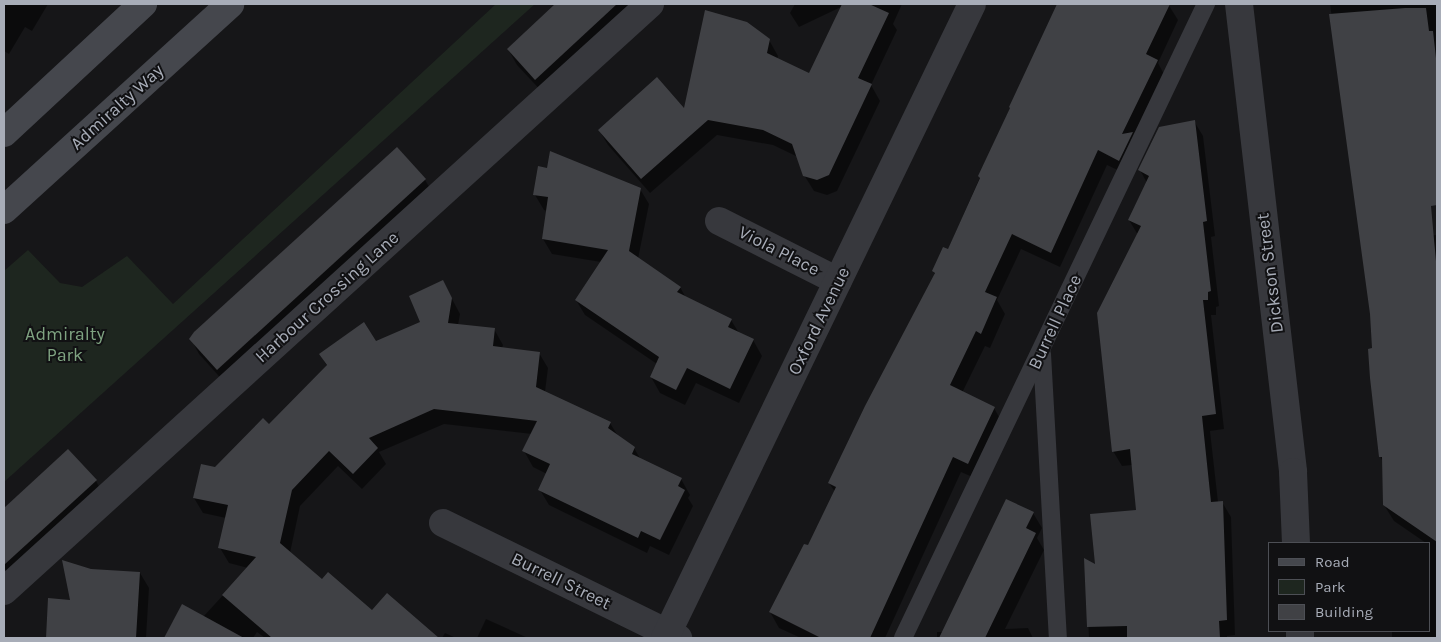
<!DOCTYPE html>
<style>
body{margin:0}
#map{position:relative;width:1441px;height:642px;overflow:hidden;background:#161618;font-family:Karla,sans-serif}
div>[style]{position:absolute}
.green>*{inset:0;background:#1e261f}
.shadow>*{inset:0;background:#0007}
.building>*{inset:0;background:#404145}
.lane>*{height:18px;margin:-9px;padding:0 9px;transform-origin:9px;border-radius:9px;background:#37383d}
.street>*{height:28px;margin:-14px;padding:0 14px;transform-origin:14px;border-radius:14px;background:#37383d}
.secondary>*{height:28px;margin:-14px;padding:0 14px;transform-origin:14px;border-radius:14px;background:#45474d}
span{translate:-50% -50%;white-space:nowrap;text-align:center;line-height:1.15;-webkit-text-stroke:4px #111113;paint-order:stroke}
.street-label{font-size:18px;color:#a8adb8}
.park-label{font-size:18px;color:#7fa381}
.frame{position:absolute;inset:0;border:5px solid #a8adb8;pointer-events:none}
.legend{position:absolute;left:1268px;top:542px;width:162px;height:90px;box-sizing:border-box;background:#111113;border:1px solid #4d4f55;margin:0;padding:6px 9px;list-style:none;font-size:15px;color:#a8adb8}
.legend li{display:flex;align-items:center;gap:10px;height:25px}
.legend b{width:25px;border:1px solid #4d4f55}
</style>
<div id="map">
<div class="green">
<div style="clip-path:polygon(496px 4px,535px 4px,4px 482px,4px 271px,28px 250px,60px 283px,82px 287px,127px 256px,173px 304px)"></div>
</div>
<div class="shadow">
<div style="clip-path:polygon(4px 4px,48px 4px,32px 31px,25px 27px,9px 54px,4px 51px)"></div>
<div style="clip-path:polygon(558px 4px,641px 4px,545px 95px,517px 65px,508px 49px)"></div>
<div style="clip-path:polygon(795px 4px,902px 4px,893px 24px,897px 30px,871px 85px,880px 101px,837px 191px,827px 195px,814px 191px,804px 175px,798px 157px,773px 145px,717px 135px,650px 193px,608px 145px,599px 130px,685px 111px,769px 40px,778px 56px,777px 59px,810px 75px,841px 7px,799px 27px,790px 13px)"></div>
<div style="clip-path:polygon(1062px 4px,1168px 4px,1178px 20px,1158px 63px,1165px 76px,1128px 175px,1107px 165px,1060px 267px,1021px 249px,997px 300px,1005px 314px,990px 348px,985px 346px,962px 393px,994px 408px,1003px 424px,977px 479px,961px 472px,885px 638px,801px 638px,779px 628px,770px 612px,809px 547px,835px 492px,829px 483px,935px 275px,933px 271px,948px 250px,1023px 79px)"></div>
<div style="clip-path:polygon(1330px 4px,1437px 4px,1437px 136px,1411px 139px,1424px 236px,1437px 235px,1437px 638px,1392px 638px,1392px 631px,1430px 631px,1430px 543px,1422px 543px,1426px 543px,1394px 521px,1384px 505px,1383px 462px,1380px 456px,1371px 314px)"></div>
<div style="clip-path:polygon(1194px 121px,1203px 136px,1215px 236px,1211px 237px,1219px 306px,1216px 307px,1216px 315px,1211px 315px,1224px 429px,1210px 431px,1218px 502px,1222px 502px,1231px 517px,1235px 635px,1227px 636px,1227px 638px,1089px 638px,1085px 560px,1096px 566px,1138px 511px,1132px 465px,1122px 466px,1113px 451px,1138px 235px,1129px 220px,1147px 183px,1140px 170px)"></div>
<div style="clip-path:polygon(425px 180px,434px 195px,226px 384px,199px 354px,191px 339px)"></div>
<div style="clip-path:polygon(640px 189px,649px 204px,638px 259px,680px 287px,686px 298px,731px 320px,739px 333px,753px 340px,762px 356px,739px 403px,696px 383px,685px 405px,660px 393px,651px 377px,657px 364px,585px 315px,576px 300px,601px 262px,552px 254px,543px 239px,547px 211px,544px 210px,535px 195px)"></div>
<div style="clip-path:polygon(443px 282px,460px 314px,458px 325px,494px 329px,503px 345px,502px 348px,539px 353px,548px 368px,545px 392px,610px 423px,618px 436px,634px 448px,641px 460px,681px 479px,690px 495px,688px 498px,693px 506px,669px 555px,650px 546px,647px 553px,549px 505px,540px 490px,547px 474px,533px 467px,524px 451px,532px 434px,444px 424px,379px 452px,386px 464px,362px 489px,338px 466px,300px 506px,290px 553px,322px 581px,372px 612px,387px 594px,437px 638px,265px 638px,257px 632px,253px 638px,165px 638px,183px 606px,203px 617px,248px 568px,229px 563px,220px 548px,226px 518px,203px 513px,194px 498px,215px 468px,269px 426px,327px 366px,320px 354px,376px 343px,422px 322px)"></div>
<div style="clip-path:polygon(68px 450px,96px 481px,104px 496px,14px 579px,4px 568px,4px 509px)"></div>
<div style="clip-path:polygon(1033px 513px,1042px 528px,1037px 538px,1044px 550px,1005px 629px,1028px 628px,1033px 638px,937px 638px,937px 632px,944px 632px)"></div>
<div style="clip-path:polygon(91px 570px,140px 573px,149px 588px,146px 638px,47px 638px,49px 600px,71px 601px)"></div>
<div style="clip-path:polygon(486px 619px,528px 638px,477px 638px)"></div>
<div style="clip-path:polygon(445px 633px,456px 638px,442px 638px)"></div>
</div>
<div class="building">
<div style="clip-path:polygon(555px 4px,617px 4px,535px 80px,507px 49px)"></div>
<div style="clip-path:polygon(842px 4px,869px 4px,889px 13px,858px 78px,872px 84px,829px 175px,817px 180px,803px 176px,792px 144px,763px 130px,708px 120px,641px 179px,598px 130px,657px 77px,684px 108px,705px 10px,747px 22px,770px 39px,767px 53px,809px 73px)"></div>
<div style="clip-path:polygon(1057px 4px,1170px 4px,1146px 54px,1158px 60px,1122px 134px,1133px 132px,1119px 161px,1098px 150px,1051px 253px,1012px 234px,985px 292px,997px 297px,981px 334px,976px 331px,950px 385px,995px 407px,968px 464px,953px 457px,870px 638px,821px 638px,769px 612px,804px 544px,808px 545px,836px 487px,828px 483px,865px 406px,935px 273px,932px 271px,943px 247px,948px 249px,980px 178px,978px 176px,1010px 108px,1009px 107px)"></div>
<div style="clip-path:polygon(1405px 8px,1426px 8px,1429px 31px,1433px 31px,1437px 67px,1437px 205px,1431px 206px,1437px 272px,1437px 542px,1383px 505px,1382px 457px,1379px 457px,1370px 378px,1368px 349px,1372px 348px,1370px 314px,1329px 14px)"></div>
<div style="clip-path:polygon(1195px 120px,1207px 221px,1203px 222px,1211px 291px,1208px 292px,1208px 300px,1203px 300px,1216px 414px,1202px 416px,1211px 502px,1223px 501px,1227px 620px,1219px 621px,1220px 638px,1127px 638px,1127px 626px,1087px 627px,1084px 558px,1095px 564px,1090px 514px,1136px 510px,1130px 449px,1112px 452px,1097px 313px,1141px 226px,1128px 220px,1149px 176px,1138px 170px,1159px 127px)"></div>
<div style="clip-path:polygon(397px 147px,426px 179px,217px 370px,189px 339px,194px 332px)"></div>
<div style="clip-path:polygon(550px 151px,641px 188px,629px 251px,681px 287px,677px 292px,732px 319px,728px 327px,754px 339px,730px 389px,687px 368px,676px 390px,650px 377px,659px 357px,575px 300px,608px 250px,542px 239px,548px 197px,533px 195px,538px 166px,547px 168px)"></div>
<div style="clip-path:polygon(443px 280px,452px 298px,448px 323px,495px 328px,493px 346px,540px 352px,536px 387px,611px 422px,608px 428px,635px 447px,632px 454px,682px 478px,678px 486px,685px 490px,660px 540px,641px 531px,638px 538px,538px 490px,550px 464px,522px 451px,537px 421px,434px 409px,369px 438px,378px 448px,353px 474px,329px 451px,292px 490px,280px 543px,322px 579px,328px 572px,372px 610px,387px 593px,439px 638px,272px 638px,222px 595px,256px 557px,218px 548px,228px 505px,193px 498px,201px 464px,215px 467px,263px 418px,269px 424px,327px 365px,319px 354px,364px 322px,376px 341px,420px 322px,409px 296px)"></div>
<div style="clip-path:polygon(68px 449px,97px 480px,4px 565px,4px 508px)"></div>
<div style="clip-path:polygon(1006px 499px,1034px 512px,1026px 528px,1036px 533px,985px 638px,939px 638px)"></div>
<div style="clip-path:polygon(62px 560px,91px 569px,140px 572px,136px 638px,46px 638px,48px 598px,70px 600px)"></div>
<div style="clip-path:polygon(182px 604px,244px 638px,164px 638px)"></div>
</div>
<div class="lane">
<div style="left:1042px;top:354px;width:284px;rotate:86.8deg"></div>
<div style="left:903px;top:638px;width:703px;rotate:-64.46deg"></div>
</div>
<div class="street">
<div style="left:1239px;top:4px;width:471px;rotate:83.4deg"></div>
<div style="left:1293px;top:472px;width:71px;rotate:87.6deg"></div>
<div style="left:719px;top:221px;width:133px;rotate:26.8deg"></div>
<div style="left:443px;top:523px;width:262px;rotate:26.1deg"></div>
<div style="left:4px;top:591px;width:873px;rotate:-42.26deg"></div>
<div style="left:1300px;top:631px;width:7px;rotate:90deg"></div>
<div style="left:665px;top:638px;width:704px;rotate:-64.16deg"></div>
</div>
<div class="secondary">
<div style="left:4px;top:133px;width:190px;rotate:-42.9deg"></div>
<div style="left:4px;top:210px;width:306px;rotate:-42.3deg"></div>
</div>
<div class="street-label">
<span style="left:117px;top:107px;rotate:-42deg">Admiralty Way</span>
<span style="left:779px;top:251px;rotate:27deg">Viola Place</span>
<span style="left:1270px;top:273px;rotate:-97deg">Dickson Street</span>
<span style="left:327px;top:297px;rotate:-42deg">Harbour Crossing Lane</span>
<span style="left:819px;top:321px;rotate:-64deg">Oxford Avenue</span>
<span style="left:1055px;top:322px;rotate:-65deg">Burrell Place</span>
<span style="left:561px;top:581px;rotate:26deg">Burrell Street</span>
</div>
<div class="park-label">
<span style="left:65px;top:345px">Admiralty<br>Park</span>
</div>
<div class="frame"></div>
<ul class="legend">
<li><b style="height:6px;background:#45474d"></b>Road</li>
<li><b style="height:14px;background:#1e261f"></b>Park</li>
<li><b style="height:14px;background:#404145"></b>Building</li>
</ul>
</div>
